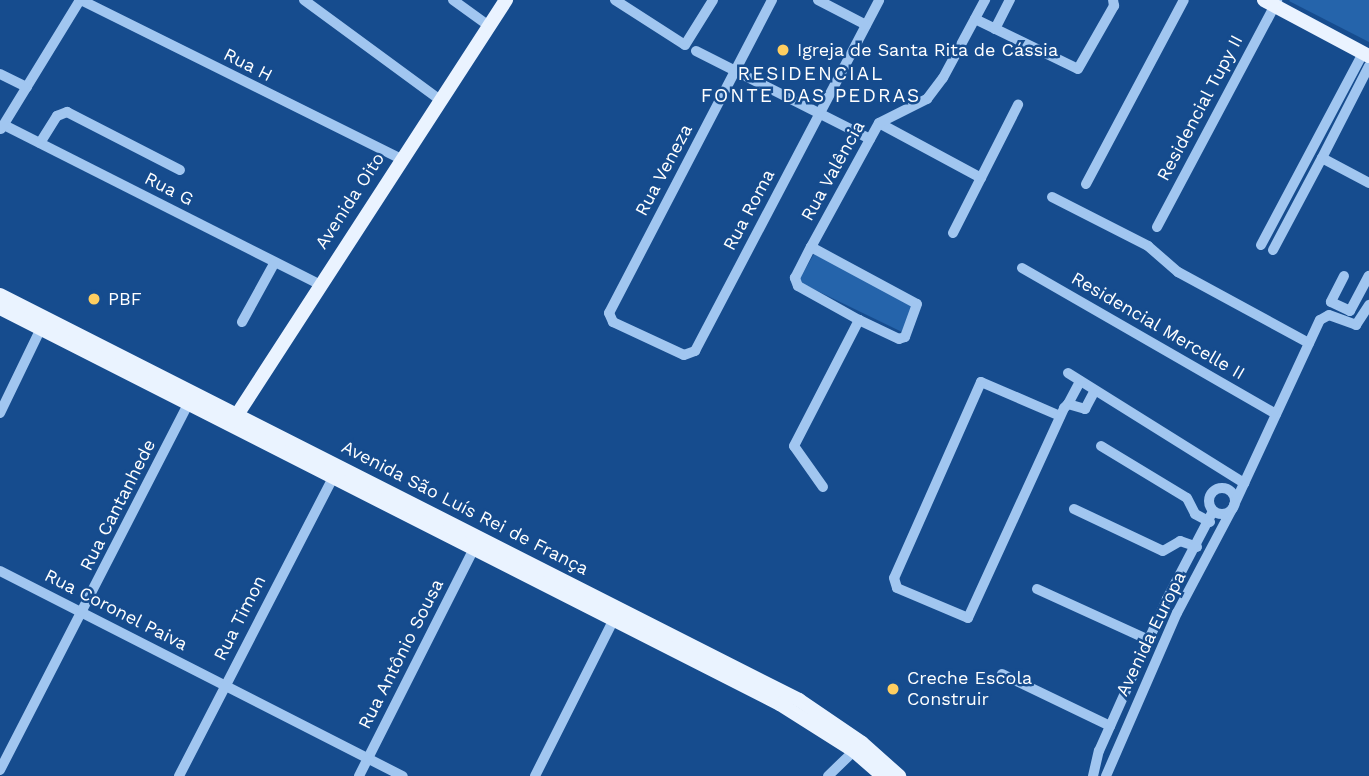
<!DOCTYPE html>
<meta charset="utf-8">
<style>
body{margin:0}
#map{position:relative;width:1369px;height:776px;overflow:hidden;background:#164c8e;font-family:"Work Sans",sans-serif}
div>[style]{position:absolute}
.green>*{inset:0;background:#2564ab}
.minor>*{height:10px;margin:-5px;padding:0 5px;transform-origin:5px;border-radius:5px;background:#a1c6f0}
.minor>.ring{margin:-5px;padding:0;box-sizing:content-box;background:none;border:10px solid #a1c6f0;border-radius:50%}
.major>*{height:14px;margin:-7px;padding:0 7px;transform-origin:7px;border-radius:7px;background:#eaf3ff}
.dots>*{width:19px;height:19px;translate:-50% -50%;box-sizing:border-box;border:4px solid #164c8e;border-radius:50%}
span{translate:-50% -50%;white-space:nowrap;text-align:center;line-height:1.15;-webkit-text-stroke:5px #164c8e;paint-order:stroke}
.poi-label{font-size:18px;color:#fff}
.left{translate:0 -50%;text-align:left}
.street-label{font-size:18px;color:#fff}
.neighbourhood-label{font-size:19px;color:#fff;letter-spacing:2px}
</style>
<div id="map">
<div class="green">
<div style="clip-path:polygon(1369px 0,1369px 42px,1289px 1px,1290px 0)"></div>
<div style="clip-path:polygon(814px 254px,913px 304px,902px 332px,803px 284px,800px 278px)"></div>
</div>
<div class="minor">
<div style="left:81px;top:0;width:357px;rotate:26.4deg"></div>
<div style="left:304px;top:0;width:169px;rotate:36.3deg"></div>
<div style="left:453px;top:0;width:44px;rotate:35.8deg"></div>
<div style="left:615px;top:0;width:83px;rotate:32.7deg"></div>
<div style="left:685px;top:45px;width:53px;rotate:-58.1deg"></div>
<div style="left:772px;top:0;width:353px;rotate:117.5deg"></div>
<div style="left:609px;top:313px;width:10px;rotate:66deg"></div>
<div style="left:613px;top:322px;width:78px;rotate:24.9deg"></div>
<div style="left:684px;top:355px;width:12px;rotate:-20deg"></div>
<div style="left:695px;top:351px;width:396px;rotate:-62.3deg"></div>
<div style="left:818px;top:0;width:54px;rotate:27.5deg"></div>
<div style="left:975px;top:19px;width:114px;rotate:25.9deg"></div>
<div style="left:1078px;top:69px;width:73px;rotate:-60.3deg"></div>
<div style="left:1114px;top:6px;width:6px;rotate:-99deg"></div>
<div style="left:995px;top:29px;width:33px;rotate:-63deg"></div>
<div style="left:696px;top:51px;width:195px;rotate:26.8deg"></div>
<div style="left:1369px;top:66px;width:103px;rotate:117.1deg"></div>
<div style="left:1322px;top:158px;width:53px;rotate:28deg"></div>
<div style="left:0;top:74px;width:30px;rotate:26deg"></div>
<div style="left:879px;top:123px;width:116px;rotate:28.3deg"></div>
<div style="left:4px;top:125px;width:353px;rotate:26.8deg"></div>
<div style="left:1px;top:129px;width:151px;rotate:-58.5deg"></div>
<div style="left:40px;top:143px;width:32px;rotate:-58deg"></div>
<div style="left:57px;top:116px;width:11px;rotate:-22deg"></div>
<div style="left:67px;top:112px;width:127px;rotate:27.2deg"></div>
<div style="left:1086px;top:184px;width:208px;rotate:-62deg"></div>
<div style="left:1052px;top:197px;width:108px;rotate:27deg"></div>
<div style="left:1148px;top:246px;width:40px;rotate:41deg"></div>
<div style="left:1178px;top:272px;width:149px;rotate:28.5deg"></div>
<div style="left:1157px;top:227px;width:256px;rotate:-62deg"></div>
<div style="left:953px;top:233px;width:144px;rotate:-63.1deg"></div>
<div style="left:1261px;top:245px;width:217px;rotate:-62deg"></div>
<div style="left:811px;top:247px;width:120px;rotate:28.3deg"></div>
<div style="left:917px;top:304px;width:35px;rotate:110deg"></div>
<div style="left:905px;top:337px;width:6px;rotate:162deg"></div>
<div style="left:899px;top:339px;width:44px;rotate:-154.6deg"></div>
<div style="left:859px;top:320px;width:70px;rotate:-150.9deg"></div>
<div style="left:798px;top:286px;width:9px;rotate:-111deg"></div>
<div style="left:795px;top:278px;width:35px;rotate:-63deg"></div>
<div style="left:811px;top:247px;width:141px;rotate:-61.3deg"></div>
<div style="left:879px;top:123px;width:54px;rotate:-26.6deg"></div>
<div style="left:927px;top:99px;width:26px;rotate:-53deg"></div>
<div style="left:943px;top:78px;width:89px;rotate:-61.7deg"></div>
<div style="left:1273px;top:250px;width:104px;rotate:-62deg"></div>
<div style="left:1022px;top:268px;width:293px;rotate:29.9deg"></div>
<div style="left:1344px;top:276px;width:29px;rotate:117deg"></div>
<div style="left:1331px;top:302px;width:21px;rotate:25deg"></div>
<div style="left:1350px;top:311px;width:40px;rotate:-62deg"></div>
<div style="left:242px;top:322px;width:68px;rotate:-61.2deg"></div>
<div style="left:1068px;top:373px;width:208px;rotate:32deg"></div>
<div style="left:1068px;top:404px;width:26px;rotate:-62deg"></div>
<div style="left:0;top:413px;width:99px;rotate:-64.2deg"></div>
<div style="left:1060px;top:416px;width:86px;rotate:-156.7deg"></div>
<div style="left:981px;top:382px;width:214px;rotate:113.9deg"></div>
<div style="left:894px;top:578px;width:10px;rotate:73deg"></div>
<div style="left:897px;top:588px;width:77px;rotate:22.9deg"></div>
<div style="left:968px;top:618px;width:231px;rotate:-65.4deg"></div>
<div style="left:1064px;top:408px;width:6px;rotate:-45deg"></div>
<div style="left:1068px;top:404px;width:18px;rotate:16deg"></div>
<div style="left:1085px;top:409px;width:21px;rotate:-62deg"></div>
<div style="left:1101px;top:446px;width:100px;rotate:31.2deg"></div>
<div style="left:1187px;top:498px;width:18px;rotate:63deg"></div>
<div style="left:1195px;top:514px;width:17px;rotate:28deg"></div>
<div style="left:823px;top:487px;width:50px;rotate:-125.3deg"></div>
<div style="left:794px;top:446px;width:142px;rotate:-62.7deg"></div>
<div class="ring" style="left:1209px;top:488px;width:16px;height:16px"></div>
<div style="left:1234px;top:505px;width:204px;rotate:-65.1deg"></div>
<div style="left:1320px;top:320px;width:10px;rotate:-29deg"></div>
<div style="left:1329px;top:315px;width:29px;rotate:20deg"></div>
<div style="left:1356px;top:325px;width:24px;rotate:-57deg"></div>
<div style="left:1074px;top:509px;width:98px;rotate:25.3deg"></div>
<div style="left:1163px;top:551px;width:20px;rotate:-30deg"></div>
<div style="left:1180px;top:541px;width:18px;rotate:19deg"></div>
<div style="left:0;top:571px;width:452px;rotate:27deg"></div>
<div style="left:1037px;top:589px;width:123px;rotate:24.5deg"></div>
<div style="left:1002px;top:674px;width:120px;rotate:25.7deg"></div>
<div style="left:0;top:770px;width:411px;rotate:-62.8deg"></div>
<div style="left:179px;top:776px;width:336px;rotate:-62.7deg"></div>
<div style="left:359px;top:776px;width:255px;rotate:-63.2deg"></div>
<div style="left:535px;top:776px;width:176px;rotate:-63.3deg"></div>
<div style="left:828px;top:776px;width:36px;rotate:-44deg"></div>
<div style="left:1093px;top:776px;width:26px;rotate:-77deg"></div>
<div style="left:1099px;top:751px;width:167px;rotate:-65.9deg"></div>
<div style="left:1167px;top:599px;width:99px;rotate:-62.4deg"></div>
<div style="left:1106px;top:776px;width:178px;rotate:-66.5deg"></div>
<div style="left:1177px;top:613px;width:118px;rotate:-62.1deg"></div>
</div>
<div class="major">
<div style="left:1264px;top:0;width:119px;rotate:28.1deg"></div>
<div style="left:0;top:295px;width:896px;rotate:26.88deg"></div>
<div style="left:799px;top:700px;width:76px;rotate:34.3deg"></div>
<div style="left:862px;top:743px;width:50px;rotate:41.7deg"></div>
<div style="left:0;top:308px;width:875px;rotate:26.92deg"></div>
<div style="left:780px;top:704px;width:88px;rotate:32.4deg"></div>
<div style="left:854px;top:751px;width:38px;rotate:41deg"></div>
<div style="left:233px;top:421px;width:502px;rotate:-57.04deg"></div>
</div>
<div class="dots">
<div style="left:783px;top:50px;background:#ffce60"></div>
<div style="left:94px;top:299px;background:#ffce60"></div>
<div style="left:893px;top:689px;background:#ffce60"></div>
</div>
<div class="poi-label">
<span class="left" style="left:797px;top:50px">Igreja de Santa Rita de Cássia</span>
<span class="left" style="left:108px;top:299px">PBF</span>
<span class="left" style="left:907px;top:689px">Creche Escola<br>Construir</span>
</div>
<div class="street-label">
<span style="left:248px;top:65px;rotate:27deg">Rua H</span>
<span style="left:1200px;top:108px;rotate:-62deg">Residencial Tupy II</span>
<span style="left:664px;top:170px;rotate:-62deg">Rua Veneza</span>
<span style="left:833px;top:171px;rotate:-61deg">Rua Valência</span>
<span style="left:169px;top:189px;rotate:27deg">Rua G</span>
<span style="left:350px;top:201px;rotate:-57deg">Avenida Oito</span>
<span style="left:749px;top:210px;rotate:-62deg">Rua Roma</span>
<span style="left:1158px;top:326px;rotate:30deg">Residencial Mercelle II</span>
<span style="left:118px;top:505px;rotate:-63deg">Rua Cantanhede</span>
<span style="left:465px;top:508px;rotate:27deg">Avenida São Luís Rei de França</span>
<span style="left:116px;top:610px;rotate:27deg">Rua Coronel Paiva</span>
<span style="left:240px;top:618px;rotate:-63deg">Rua Timon</span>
<span style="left:1151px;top:634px;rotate:-64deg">Avenida Europa</span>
<span style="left:401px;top:654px;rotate:-63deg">Rua Antônio Sousa</span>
</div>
<div class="neighbourhood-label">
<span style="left:811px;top:85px">RESIDENCIAL<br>FONTE DAS PEDRAS</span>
</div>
</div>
